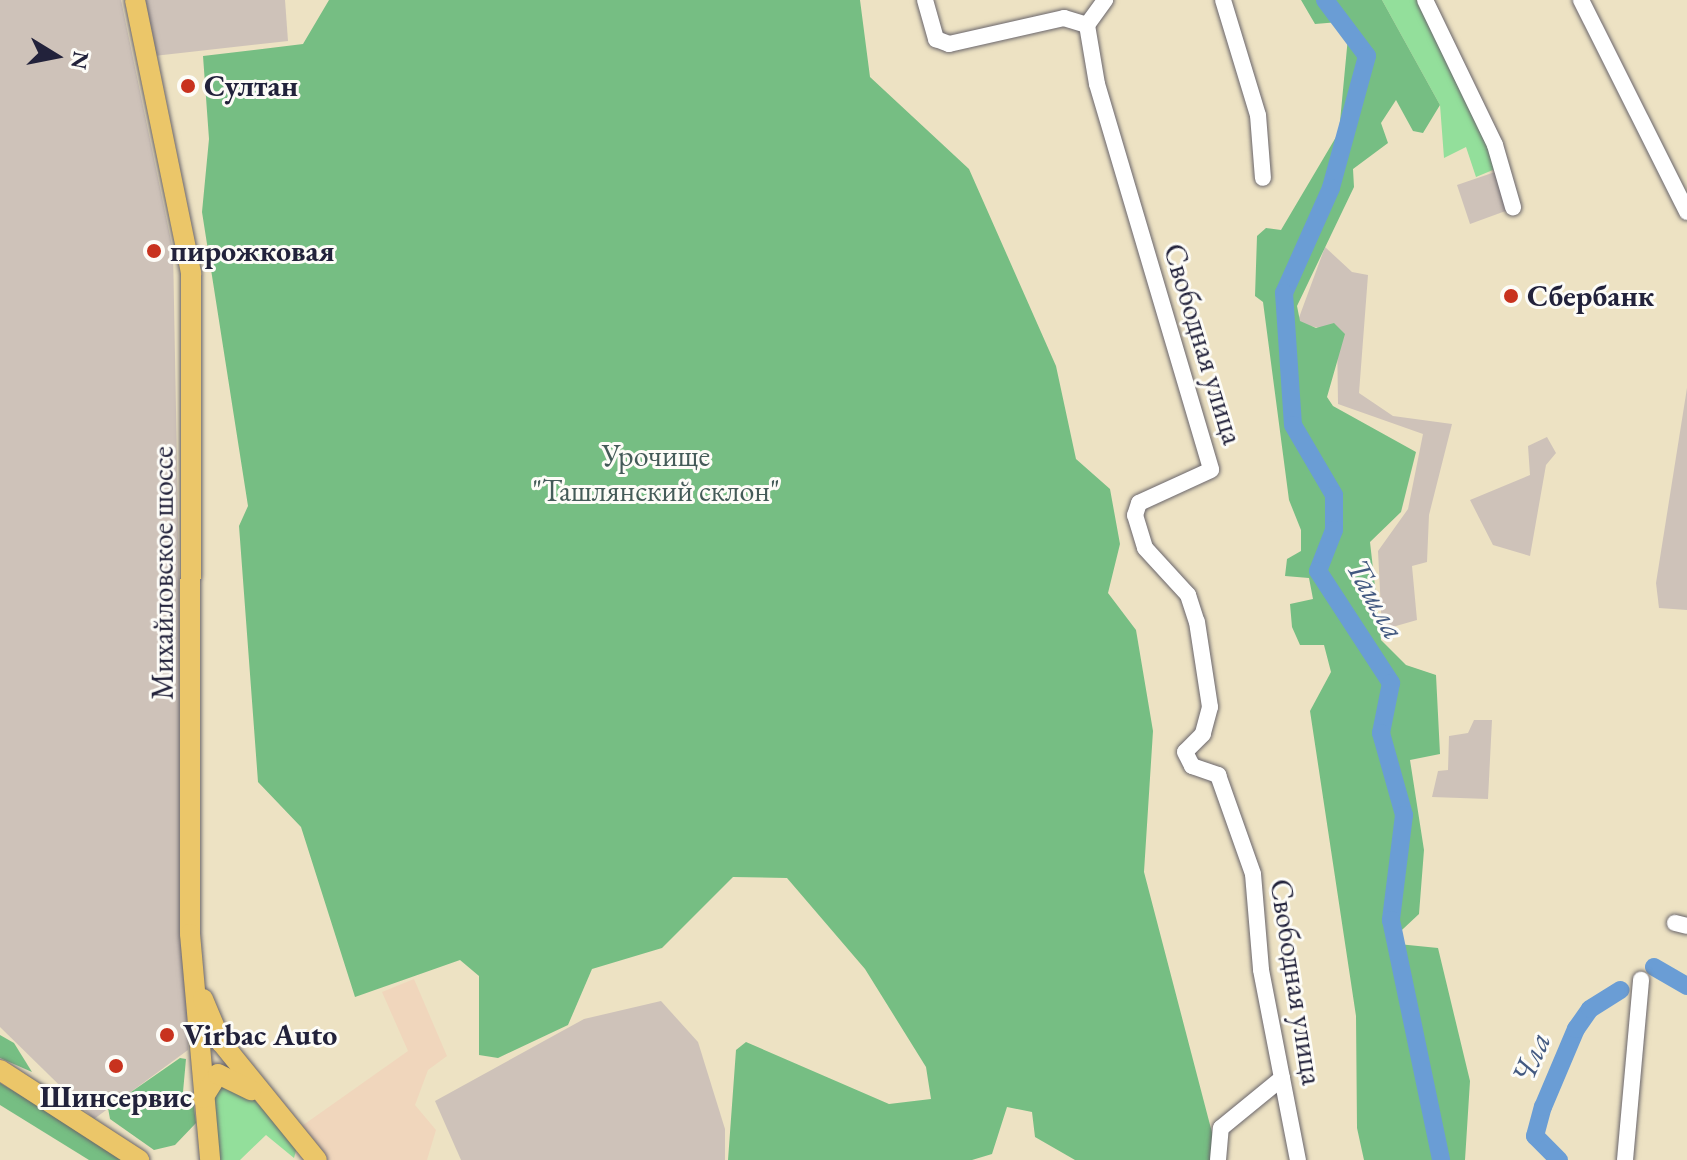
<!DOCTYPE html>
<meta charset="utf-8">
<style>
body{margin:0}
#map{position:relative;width:1687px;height:1160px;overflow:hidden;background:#ede2c3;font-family:"EB Garamond",serif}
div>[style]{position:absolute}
.built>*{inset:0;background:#f0d6bc}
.industrial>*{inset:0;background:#cec2b9}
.green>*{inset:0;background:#93df9b}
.forest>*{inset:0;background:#76be83}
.river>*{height:18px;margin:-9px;padding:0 9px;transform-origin:9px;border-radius:9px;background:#6a9dd5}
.roads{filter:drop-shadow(0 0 2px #69656b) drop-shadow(0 0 2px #69656b)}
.minor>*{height:16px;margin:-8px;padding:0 8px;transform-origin:8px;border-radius:8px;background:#fff}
.major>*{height:20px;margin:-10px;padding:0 10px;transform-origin:10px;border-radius:10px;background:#ebc669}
.dots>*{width:22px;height:22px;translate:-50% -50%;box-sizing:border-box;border:4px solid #fdfcf7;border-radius:50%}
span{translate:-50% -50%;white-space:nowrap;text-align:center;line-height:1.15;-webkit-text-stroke:6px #fdfcf7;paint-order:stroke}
.poi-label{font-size:30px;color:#22223b;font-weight:700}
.left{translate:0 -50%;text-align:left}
.street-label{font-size:30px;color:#22223b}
.park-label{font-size:30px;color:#445b58}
.water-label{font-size:32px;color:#425980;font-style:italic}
.north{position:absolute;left:16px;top:16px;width:80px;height:80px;-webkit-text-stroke:6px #fdfcf7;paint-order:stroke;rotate:100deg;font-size:22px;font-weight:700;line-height:32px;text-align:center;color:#22223b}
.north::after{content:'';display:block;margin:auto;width:28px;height:36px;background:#22223b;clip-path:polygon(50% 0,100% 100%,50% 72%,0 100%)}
</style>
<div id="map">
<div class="built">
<div style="clip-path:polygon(414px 979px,447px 1056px,428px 1070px,415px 1105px,436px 1130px,427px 1160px,328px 1160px,299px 1128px,408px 1051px,382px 992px)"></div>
</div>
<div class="industrial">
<div style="clip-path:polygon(0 0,121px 0,173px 250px,188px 1050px,94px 1119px,0 1027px)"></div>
<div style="clip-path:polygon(140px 0,285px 0,288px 41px,154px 56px)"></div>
<div style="clip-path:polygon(1498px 171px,1511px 209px,1470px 224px,1457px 185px)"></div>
<div style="clip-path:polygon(1325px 247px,1352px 272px,1368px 275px,1359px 393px,1393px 416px,1452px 424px,1429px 515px,1427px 562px,1412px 566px,1417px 620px,1382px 630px,1378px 551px,1408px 509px,1423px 434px,1338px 404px,1337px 332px,1297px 323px)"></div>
<div style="clip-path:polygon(1687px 388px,1687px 610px,1659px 608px,1656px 583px)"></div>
<div style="clip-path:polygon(1547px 437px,1556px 453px,1546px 465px,1530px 556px,1493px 545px,1470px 500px,1530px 475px,1528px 446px)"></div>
<div style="clip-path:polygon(1474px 720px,1492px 720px,1488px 799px,1432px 797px,1438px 771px,1448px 770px,1449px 736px,1468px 733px)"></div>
<div style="clip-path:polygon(661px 1001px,698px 1042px,725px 1129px,725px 1160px,461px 1160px,435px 1101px,584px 1019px)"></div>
</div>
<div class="green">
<div style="clip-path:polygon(1382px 0,1420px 0,1500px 167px,1476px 177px,1466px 147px,1444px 158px,1440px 105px)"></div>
<div style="clip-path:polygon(241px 1085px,297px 1147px,294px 1158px,266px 1135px,240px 1160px,214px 1160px,214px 1086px)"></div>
</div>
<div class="forest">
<div style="clip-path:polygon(329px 0,860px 0,870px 77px,969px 169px,1056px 366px,1076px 459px,1110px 489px,1120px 544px,1108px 593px,1136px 630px,1153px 731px,1144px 872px,1215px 1144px,1211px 1160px,1075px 1160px,1035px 1137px,1032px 1112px,1007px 1107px,992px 1154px,972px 1160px,728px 1160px,736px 1050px,746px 1042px,889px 1104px,931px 1099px,926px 1067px,865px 969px,787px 878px,733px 877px,662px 948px,592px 969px,568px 1025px,498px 1058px,479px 1055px,479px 976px,460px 960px,355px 997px,301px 827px,258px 782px,239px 526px,248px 506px,202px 212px,209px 139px,203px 56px,303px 44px)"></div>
<div style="clip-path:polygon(1301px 0,1382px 0,1440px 105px,1423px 133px,1413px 131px,1396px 100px,1381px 123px,1388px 143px,1353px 169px,1354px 187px,1297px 306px,1300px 321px,1316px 328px,1334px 323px,1345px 334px,1327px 397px,1333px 406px,1416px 452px,1401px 512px,1370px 542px,1381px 640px,1406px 665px,1436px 675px,1440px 754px,1410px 760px,1424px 850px,1419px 914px,1388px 943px,1438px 948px,1470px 1081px,1465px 1160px,1364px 1160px,1357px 1128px,1356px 1016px,1310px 711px,1331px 672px,1324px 645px,1300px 645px,1292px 627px,1290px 604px,1313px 599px,1309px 578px,1285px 576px,1287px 559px,1301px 551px,1301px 530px,1289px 500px,1263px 302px,1255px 296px,1257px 236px,1266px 228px,1281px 230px,1339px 132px,1348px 37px,1339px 22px,1315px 24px)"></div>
<div style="clip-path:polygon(0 1035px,14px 1043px,32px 1072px,0 1058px)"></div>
<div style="clip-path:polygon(180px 1058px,186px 1059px,183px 1092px,193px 1100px,196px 1123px,175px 1145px,154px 1150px,110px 1119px,108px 1108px)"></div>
<div style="clip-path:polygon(0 1083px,64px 1121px,121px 1160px,89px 1160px,0 1105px)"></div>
</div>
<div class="river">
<div style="left:1325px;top:0;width:70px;rotate:53.1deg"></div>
<div style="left:1367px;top:56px;width:137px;rotate:105.3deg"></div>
<div style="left:1331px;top:188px;width:115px;rotate:114.1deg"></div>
<div style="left:1284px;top:293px;width:132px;rotate:86.1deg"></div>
<div style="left:1293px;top:425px;width:81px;rotate:59.6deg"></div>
<div style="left:1334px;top:495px;width:35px;rotate:90deg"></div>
<div style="left:1334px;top:530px;width:44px;rotate:111.3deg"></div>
<div style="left:1318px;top:571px;width:134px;rotate:56.9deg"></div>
<div style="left:1391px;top:683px;width:51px;rotate:101.3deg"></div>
<div style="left:1381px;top:733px;width:85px;rotate:74.3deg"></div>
<div style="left:1404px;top:815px;width:106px;rotate:97.1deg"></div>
<div style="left:1391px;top:920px;width:245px;rotate:78.2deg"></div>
<div style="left:1654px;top:967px;width:38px;rotate:30deg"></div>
<div style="left:1559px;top:1160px;width:34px;rotate:-135deg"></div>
<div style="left:1535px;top:1136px;width:30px;rotate:-75deg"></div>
<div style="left:1543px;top:1107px;width:85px;rotate:-67.1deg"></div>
<div style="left:1576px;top:1029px;width:24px;rotate:-55deg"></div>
<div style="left:1590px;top:1009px;width:36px;rotate:-32deg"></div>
</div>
<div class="roads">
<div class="minor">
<div style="left:925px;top:0;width:41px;rotate:74.2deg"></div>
<div style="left:936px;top:39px;width:14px;rotate:21deg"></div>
<div style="left:949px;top:44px;width:118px;rotate:-12.7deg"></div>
<div style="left:1064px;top:18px;width:24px;rotate:17deg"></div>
<div style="left:1087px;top:25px;width:60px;rotate:80.4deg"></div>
<div style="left:1097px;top:84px;width:402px;rotate:73.5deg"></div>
<div style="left:1211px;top:470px;width:79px;rotate:155.4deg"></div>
<div style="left:1139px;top:503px;width:13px;rotate:108deg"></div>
<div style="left:1135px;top:515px;width:34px;rotate:73deg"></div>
<div style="left:1145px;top:548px;width:64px;rotate:47.5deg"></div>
<div style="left:1188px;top:595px;width:28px;rotate:72deg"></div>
<div style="left:1197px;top:622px;width:86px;rotate:81.3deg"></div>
<div style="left:1210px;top:707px;width:28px;rotate:105deg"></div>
<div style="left:1203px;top:734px;width:25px;rotate:135deg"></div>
<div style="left:1185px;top:752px;width:16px;rotate:63deg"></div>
<div style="left:1192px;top:766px;width:28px;rotate:19deg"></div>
<div style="left:1218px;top:775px;width:105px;rotate:70.5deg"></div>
<div style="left:1253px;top:874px;width:96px;rotate:85.2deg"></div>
<div style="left:1261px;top:970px;width:194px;rotate:79deg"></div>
<div style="left:1223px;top:0;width:120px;rotate:73.1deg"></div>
<div style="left:1258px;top:115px;width:63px;rotate:85.5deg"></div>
<div style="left:1425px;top:0;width:161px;rotate:64.2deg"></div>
<div style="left:1495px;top:145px;width:65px;rotate:73.8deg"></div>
<div style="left:1581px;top:0;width:237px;rotate:63.4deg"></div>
<div style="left:1087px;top:25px;width:31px;rotate:-54deg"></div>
<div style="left:1675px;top:923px;width:12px;rotate:14deg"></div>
<div style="left:1218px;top:1160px;width:32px;rotate:-85deg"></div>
<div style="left:1221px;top:1128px;width:79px;rotate:-39.3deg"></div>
<div style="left:1625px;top:1160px;width:181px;rotate:-84.9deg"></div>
</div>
<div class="major">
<div style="left:135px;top:0;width:279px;rotate:78.4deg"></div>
<div style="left:191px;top:273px;width:661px;rotate:90.09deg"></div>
<div style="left:190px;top:934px;width:227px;rotate:84.9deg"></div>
<div style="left:203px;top:999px;width:47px;rotate:67.3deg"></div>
<div style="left:221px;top:1042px;width:152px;rotate:50.9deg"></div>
<div style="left:0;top:1070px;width:166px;rotate:32.9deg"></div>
<div style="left:203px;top:1098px;width:28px;rotate:-58deg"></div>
<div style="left:218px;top:1074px;width:37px;rotate:26deg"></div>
</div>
</div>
<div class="dots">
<div style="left:188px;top:86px;background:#c8321e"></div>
<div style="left:154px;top:251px;background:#c8321e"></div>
<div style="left:1511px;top:296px;background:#c8321e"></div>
<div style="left:167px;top:1035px;background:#c8321e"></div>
<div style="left:116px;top:1066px;background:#c8321e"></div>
</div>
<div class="poi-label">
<span class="left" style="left:204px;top:86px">Султан</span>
<span class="left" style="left:170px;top:251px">пирожковая</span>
<span class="left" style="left:1527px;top:296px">Сбербанк</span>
<span class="left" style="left:183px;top:1035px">Virbac Auto</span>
<span style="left:116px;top:1097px">Шинсервис</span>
</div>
<div class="street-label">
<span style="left:1203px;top:344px;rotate:73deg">Свободная улица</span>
<span style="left:163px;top:573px;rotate:-90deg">Михайловское шоссе</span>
<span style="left:1296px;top:982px;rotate:81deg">Свободная улица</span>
</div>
<div class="park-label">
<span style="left:656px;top:473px">Урочище<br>"Ташлянский склон"</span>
</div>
<div class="water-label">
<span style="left:1376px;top:599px;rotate:61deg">Ташла</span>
<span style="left:1531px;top:1058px;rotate:-67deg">Чла</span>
</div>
<div class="north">N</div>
</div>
